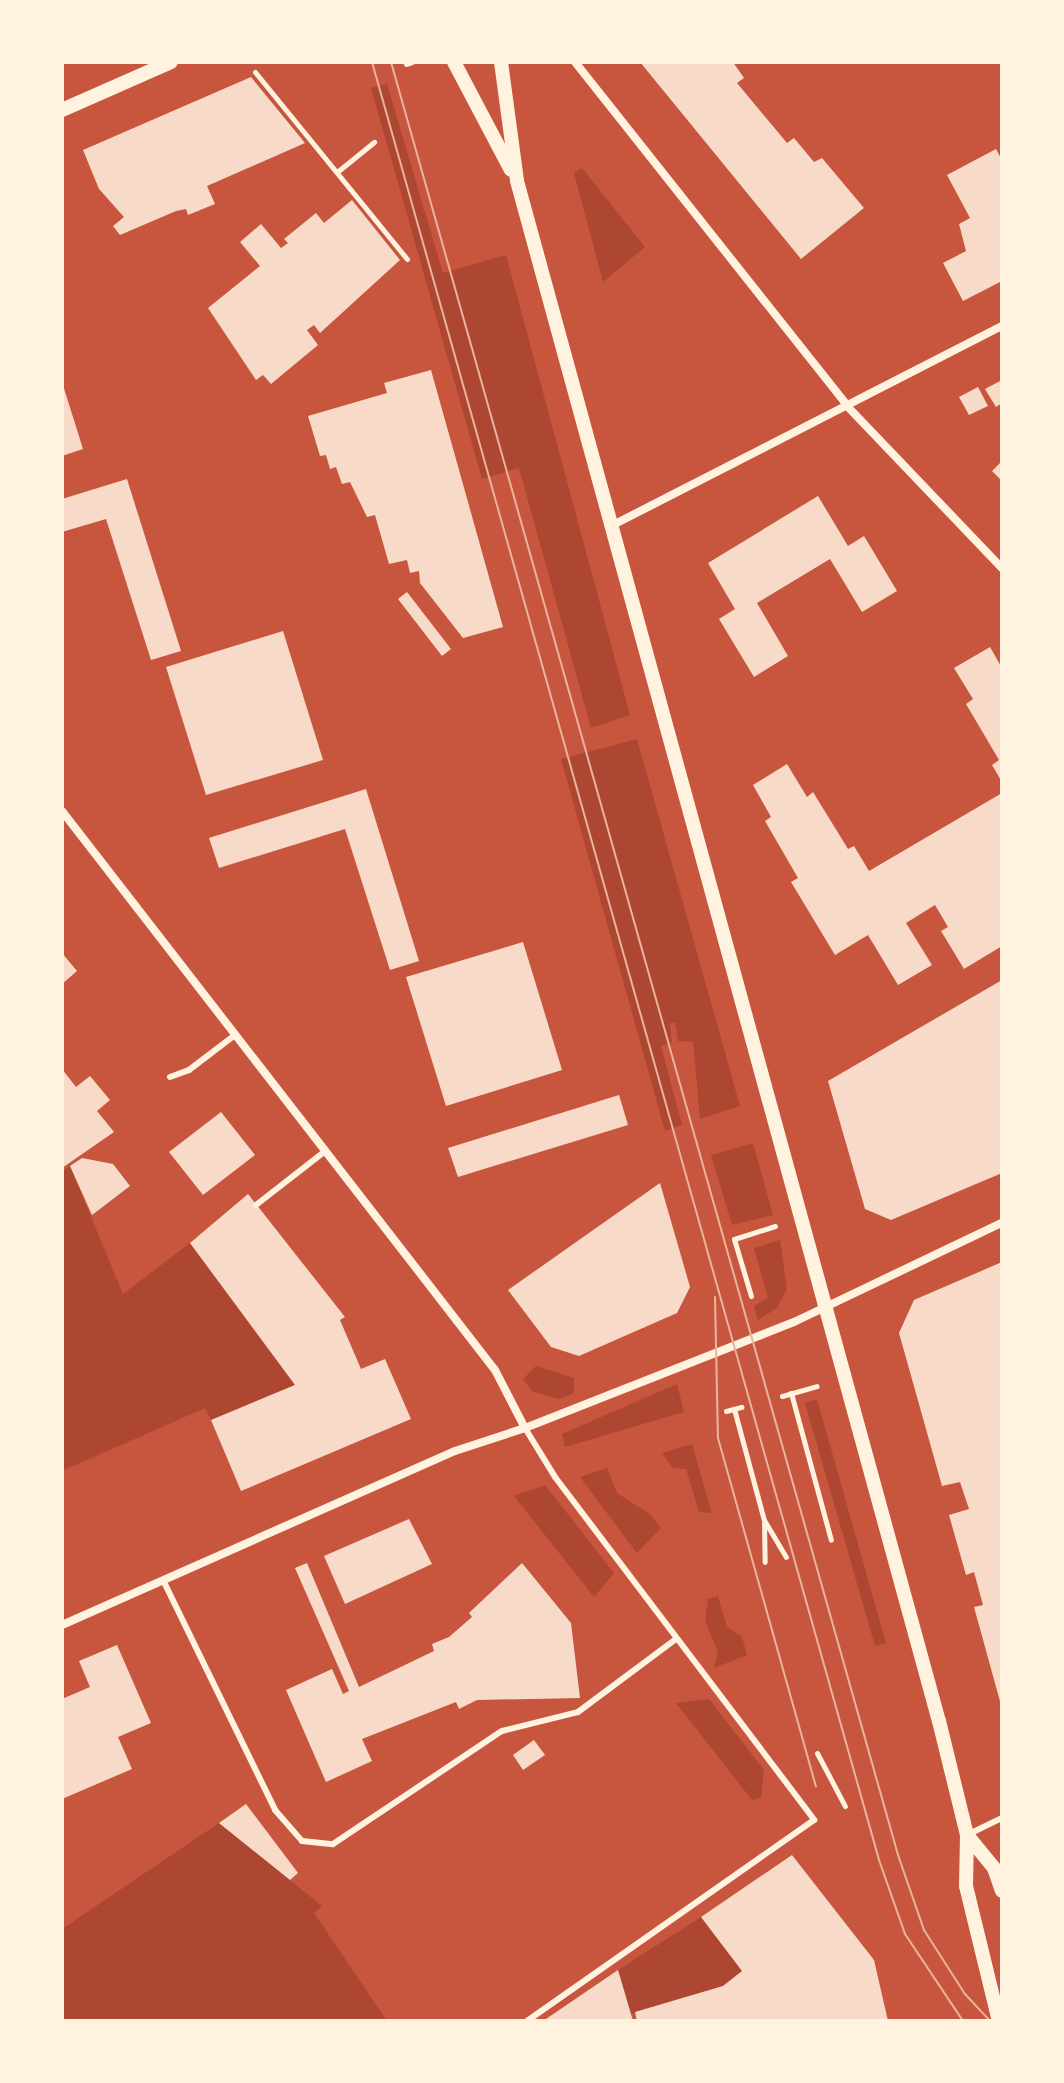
<!DOCTYPE html>
<style>
body{margin:0}
#map{position:relative;width:1064px;height:2083px;overflow:hidden;background:#c8553d;font-family:"Work Sans",sans-serif}
div>[style]{position:absolute}
.green>*{inset:0;background:#ae4732}
.building>*{inset:0;background:#f7dbc8}
.path>*{height:5px;margin:-2.5px;padding:0 2.5px;transform-origin:2.5px;border-radius:2.5px;background:#fff3e0}
.service>*{height:6px;margin:-3px;padding:0 3px;transform-origin:3px;border-radius:3px;background:#fff3e0}
.minor>*{height:8px;margin:-4px;padding:0 4px;transform-origin:4px;border-radius:4px;background:#fff3e0}
.tertiary>*{height:14px;margin:-7px;padding:0 7px;transform-origin:7px;border-radius:7px;background:#fff3e0}
.tram>*{height:2px;margin:-1px;padding:0 1px;transform-origin:1px;border-radius:1px;background:#e9b49f}
span{translate:-50% -50%;white-space:nowrap;text-align:center;line-height:1.15;-webkit-text-stroke:6px #fff3e0;paint-order:stroke}
.frame{position:absolute;inset:0;border:64px solid #fff3e0;pointer-events:none}
</style>
<div id="map">
<div class="green">
<div style="clip-path:polygon(387px 84px,443px 273px,506px 255px,630px 715px,591px 728px,519px 468px,482px 479px,371px 88px)"></div>
<div style="clip-path:polygon(582px 168px,645px 247px,603px 282px,574px 173px)"></div>
<div style="clip-path:polygon(637px 739px,740px 1106px,700px 1119px,693px 1042px,678px 1041px,675px 1023px,670px 1023px,672px 1042px,661px 1046px,682px 1125px,665px 1131px,561px 759px)"></div>
<div style="clip-path:polygon(753px 1143px,773px 1215px,732px 1225px,711px 1155px)"></div>
<div style="clip-path:polygon(70px 1166px,123px 1294px,190px 1243px,295px 1385px,211px 1420px,205px 1408px,62px 1471px,62px 1172px)"></div>
<div style="clip-path:polygon(780px 1240px,787px 1289px,777px 1308px,758px 1320px,754px 1306px,768px 1298px,754px 1248px)"></div>
<div style="clip-path:polygon(536px 1366px,574px 1378px,574px 1393px,559px 1399px,532px 1391px,523px 1379px)"></div>
<div style="clip-path:polygon(677px 1384px,684px 1412px,565px 1447px,562px 1434px)"></div>
<div style="clip-path:polygon(817px 1399px,850px 1516px,886px 1643px,875px 1646px,805px 1403px)"></div>
<div style="clip-path:polygon(692px 1444px,702px 1479px,712px 1513px,699px 1512px,686px 1469px,673px 1468px,662px 1453px)"></div>
<div style="clip-path:polygon(607px 1468px,617px 1493px,651px 1515px,661px 1528px,637px 1553px,580px 1477px)"></div>
<div style="clip-path:polygon(545px 1485px,614px 1573px,594px 1597px,514px 1496px)"></div>
<div style="clip-path:polygon(718px 1596px,727px 1627px,742px 1637px,747px 1655px,714px 1668px,718px 1652px,705px 1621px,708px 1599px)"></div>
<div style="clip-path:polygon(709px 1699px,764px 1770px,761px 1798px,752px 1800px,676px 1703px)"></div>
<div style="clip-path:polygon(219px 1823px,322px 1906px,314px 1913px,387px 2021px,62px 2021px,62px 1929px)"></div>
<div style="clip-path:polygon(701px 1917px,742px 1971px,723px 1986px,631px 2014px,618px 1970px)"></div>
</div>
<div class="building">
<div style="clip-path:polygon(640px 62px,733px 62px,744px 78px,737px 83px,787px 143px,794px 138px,814px 162px,822px 158px,864px 208px,801px 259px)"></div>
<div style="clip-path:polygon(251px 77px,305px 143px,207px 186px,215px 204px,188px 215px,186px 209px,176px 211px,120px 235px,113px 226px,124px 217px,99px 189px,83px 150px)"></div>
<div style="clip-path:polygon(996px 149px,1002px 160px,1002px 281px,963px 301px,943px 263px,966px 251px,959px 224px,970px 218px,947px 175px)"></div>
<div style="clip-path:polygon(352px 200px,400px 260px,320px 333px,314px 325px,307px 330px,318px 345px,271px 384px,263px 375px,256px 380px,208px 308px,260px 266px,240px 242px,261px 224px,281px 248px,288px 243px,284px 239px,316px 213px,324px 223px)"></div>
<div style="clip-path:polygon(431px 370px,503px 627px,463px 638px,420px 583px,419px 571px,410px 573px,407px 560px,389px 564px,375px 515px,367px 517px,350px 482px,342px 484px,336px 467px,330px 469px,326px 455px,320px 456px,308px 416px,387px 393px,384px 383px)"></div>
<div style="clip-path:polygon(1002px 380px,1002px 403px,996px 407px,985px 389px)"></div>
<div style="clip-path:polygon(62px 382px,83px 449px,62px 456px)"></div>
<div style="clip-path:polygon(978px 387px,988px 406px,969px 415px,959px 397px)"></div>
<div style="clip-path:polygon(1002px 461px,1002px 481px,992px 471px)"></div>
<div style="clip-path:polygon(127px 479px,181px 651px,151px 660px,106px 519px,62px 532px,62px 499px)"></div>
<div style="clip-path:polygon(818px 496px,848px 546px,864px 536px,897px 591px,862px 612px,830px 559px,757px 603px,788px 656px,754px 677px,719px 619px,735px 609px,708px 563px)"></div>
<div style="clip-path:polygon(407px 592px,451px 649px,442px 656px,398px 599px)"></div>
<div style="clip-path:polygon(283px 631px,323px 760px,206px 795px,166px 667px)"></div>
<div style="clip-path:polygon(990px 647px,1002px 668px,1002px 782px,992px 765px,999px 760px,966px 704px,973px 699px,954px 668px)"></div>
<div style="clip-path:polygon(787px 764px,807px 797px,813px 792px,848px 849px,854px 846px,869px 871px,1002px 793px,1002px 946px,964px 969px,941px 931px,948px 927px,935px 905px,906px 923px,932px 965px,898px 985px,868px 935px,835px 955px,791px 882px,798px 878px,765px 821px,771px 817px,753px 785px)"></div>
<div style="clip-path:polygon(366px 789px,419px 961px,390px 970px,345px 829px,219px 868px,209px 838px)"></div>
<div style="clip-path:polygon(523px 942px,562px 1070px,446px 1106px,406px 977px)"></div>
<div style="clip-path:polygon(62px 953px,77px 971px,62px 984px)"></div>
<div style="clip-path:polygon(1002px 980px,1002px 1173px,891px 1220px,865px 1209px,828px 1081px)"></div>
<div style="clip-path:polygon(62px 1069px,76px 1087px,90px 1076px,110px 1100px,97px 1111px,114px 1132px,62px 1168px)"></div>
<div style="clip-path:polygon(619px 1095px,628px 1125px,458px 1177px,448px 1148px)"></div>
<div style="clip-path:polygon(221px 1112px,255px 1155px,203px 1195px,169px 1152px)"></div>
<div style="clip-path:polygon(82px 1158px,113px 1164px,130px 1186px,92px 1215px,70px 1166px)"></div>
<div style="clip-path:polygon(660px 1183px,690px 1287px,677px 1313px,579px 1356px,551px 1347px,508px 1290px)"></div>
<div style="clip-path:polygon(248px 1194px,345px 1317px,340px 1320px,361px 1369px,385px 1359px,411px 1419px,241px 1491px,211px 1420px,295px 1385px,190px 1243px)"></div>
<div style="clip-path:polygon(1002px 1262px,1000px 1347px,1001px 1705px,974px 1607px,983px 1605px,974px 1572px,966px 1575px,949px 1515px,969px 1509px,960px 1482px,942px 1486px,899px 1333px,914px 1300px)"></div>
<div style="clip-path:polygon(409px 1519px,432px 1564px,345px 1604px,324px 1556px)"></div>
<div style="clip-path:polygon(307px 1563px,359px 1687px,434px 1651px,432px 1644px,449px 1637px,472px 1617px,469px 1613px,522px 1563px,571px 1623px,580px 1698px,477px 1700px,459px 1709px,456px 1702px,362px 1739px,372px 1761px,326px 1782px,286px 1690px,332px 1669px,343px 1694px,349px 1691px,295px 1568px)"></div>
<div style="clip-path:polygon(117px 1645px,151px 1723px,118px 1737px,132px 1769px,62px 1799px,62px 1699px,90px 1687px,79px 1661px)"></div>
<div style="clip-path:polygon(534px 1740px,545px 1755px,523px 1770px,513px 1755px)"></div>
<div style="clip-path:polygon(246px 1804px,298px 1873px,290px 1880px,219px 1823px)"></div>
<div style="clip-path:polygon(792px 1855px,874px 1960px,888px 2021px,637px 2021px,635px 2012px,723px 1986px,742px 1971px,701px 1917px)"></div>
<div style="clip-path:polygon(618px 1970px,633px 2021px,543px 2021px)"></div>
</div>
<div class="path">
<div style="left:406px;top:64px;width:6px;rotate:-18deg"></div>
<div style="left:255px;top:72px;width:241px;rotate:50.9deg"></div>
<div style="left:337px;top:172px;width:48px;rotate:-39deg"></div>
<div style="left:751px;top:1296px;width:59px;rotate:-106.6deg"></div>
<div style="left:734px;top:1239px;width:43px;rotate:-17.6deg"></div>
<div style="left:791px;top:1393px;width:152px;rotate:74.8deg"></div>
<div style="left:782px;top:1396px;width:36px;rotate:-16deg"></div>
<div style="left:734px;top:1409px;width:115px;rotate:74.9deg"></div>
<div style="left:764px;top:1520px;width:43px;rotate:59.3deg"></div>
<div style="left:726px;top:1411px;width:16px;rotate:-15deg"></div>
<div style="left:764px;top:1523px;width:39px;rotate:89deg"></div>
<div style="left:817px;top:1753px;width:60px;rotate:62.2deg"></div>
</div>
<div class="service">
<div style="left:170px;top:1077px;width:20px;rotate:-20deg"></div>
<div style="left:189px;top:1070px;width:58px;rotate:-37.3deg"></div>
<div style="left:256px;top:1205px;width:86px;rotate:-37.9deg"></div>
<div style="left:525px;top:1428px;width:57px;rotate:58.5deg"></div>
<div style="left:555px;top:1477px;width:430px;rotate:52.9deg"></div>
<div style="left:814px;top:1820px;width:350px;rotate:145deg"></div>
<div style="left:164px;top:1582px;width:254px;rotate:64deg"></div>
<div style="left:275px;top:1810px;width:41px;rotate:48.9deg"></div>
<div style="left:302px;top:1841px;width:31px;rotate:6deg"></div>
<div style="left:333px;top:1844px;width:203px;rotate:-33.8deg"></div>
<div style="left:502px;top:1731px;width:78px;rotate:-14deg"></div>
<div style="left:578px;top:1712px;width:122px;rotate:-36.7deg"></div>
<div style="left:967px;top:1835px;width:39px;rotate:-26deg"></div>
</div>
<div class="minor">
<div style="left:575px;top:62px;width:440px;rotate:51.6deg"></div>
<div style="left:848px;top:407px;width:223px;rotate:46.3deg"></div>
<div style="left:611px;top:526px;width:439px;rotate:-27.1deg"></div>
<div style="left:62px;top:811px;width:707px;rotate:52.24deg"></div>
<div style="left:495px;top:1370px;width:65px;rotate:62.7deg"></div>
<div style="left:62px;top:1625px;width:430px;rotate:-23.9deg"></div>
<div style="left:455px;top:1451px;width:74px;rotate:-18.2deg"></div>
<div style="left:525px;top:1428px;width:289px;rotate:-21.5deg"></div>
<div style="left:794px;top:1322px;width:230px;rotate:-25.5deg"></div>
</div>
<div class="tertiary">
<div style="left:454px;top:62px;width:122px;rotate:62.2deg"></div>
<div style="left:501px;top:62px;width:120px;rotate:82.3deg"></div>
<div style="left:517px;top:181px;width:1597px;rotate:74.68deg"></div>
<div style="left:939px;top:1721px;width:117px;rotate:76.2deg"></div>
<div style="left:967px;top:1835px;width:51px;rotate:91.1deg"></div>
<div style="left:966px;top:1886px;width:139px;rotate:76.3deg"></div>
<div style="left:62px;top:110px;width:119px;rotate:-23.8deg"></div>
<div style="left:967px;top:1835px;width:43px;rotate:50.7deg"></div>
<div style="left:994px;top:1868px;width:24px;rotate:71deg"></div>
</div>
<div class="tram">
<div style="left:372px;top:62px;width:1868px;rotate:74.25deg"></div>
<div style="left:879px;top:1860px;width:78px;rotate:70.6deg"></div>
<div style="left:905px;top:1934px;width:105px;rotate:56.3deg"></div>
<div style="left:391px;top:62px;width:1863px;rotate:74.21deg"></div>
<div style="left:898px;top:1855px;width:79px;rotate:70.9deg"></div>
<div style="left:924px;top:1930px;width:76px;rotate:57.4deg"></div>
<div style="left:965px;top:1994px;width:37px;rotate:47deg"></div>
<div style="left:715px;top:1297px;width:141px;rotate:88.8deg"></div>
<div style="left:718px;top:1438px;width:362px;rotate:74.3deg"></div>
</div>
<div class="frame"></div>
</div>
